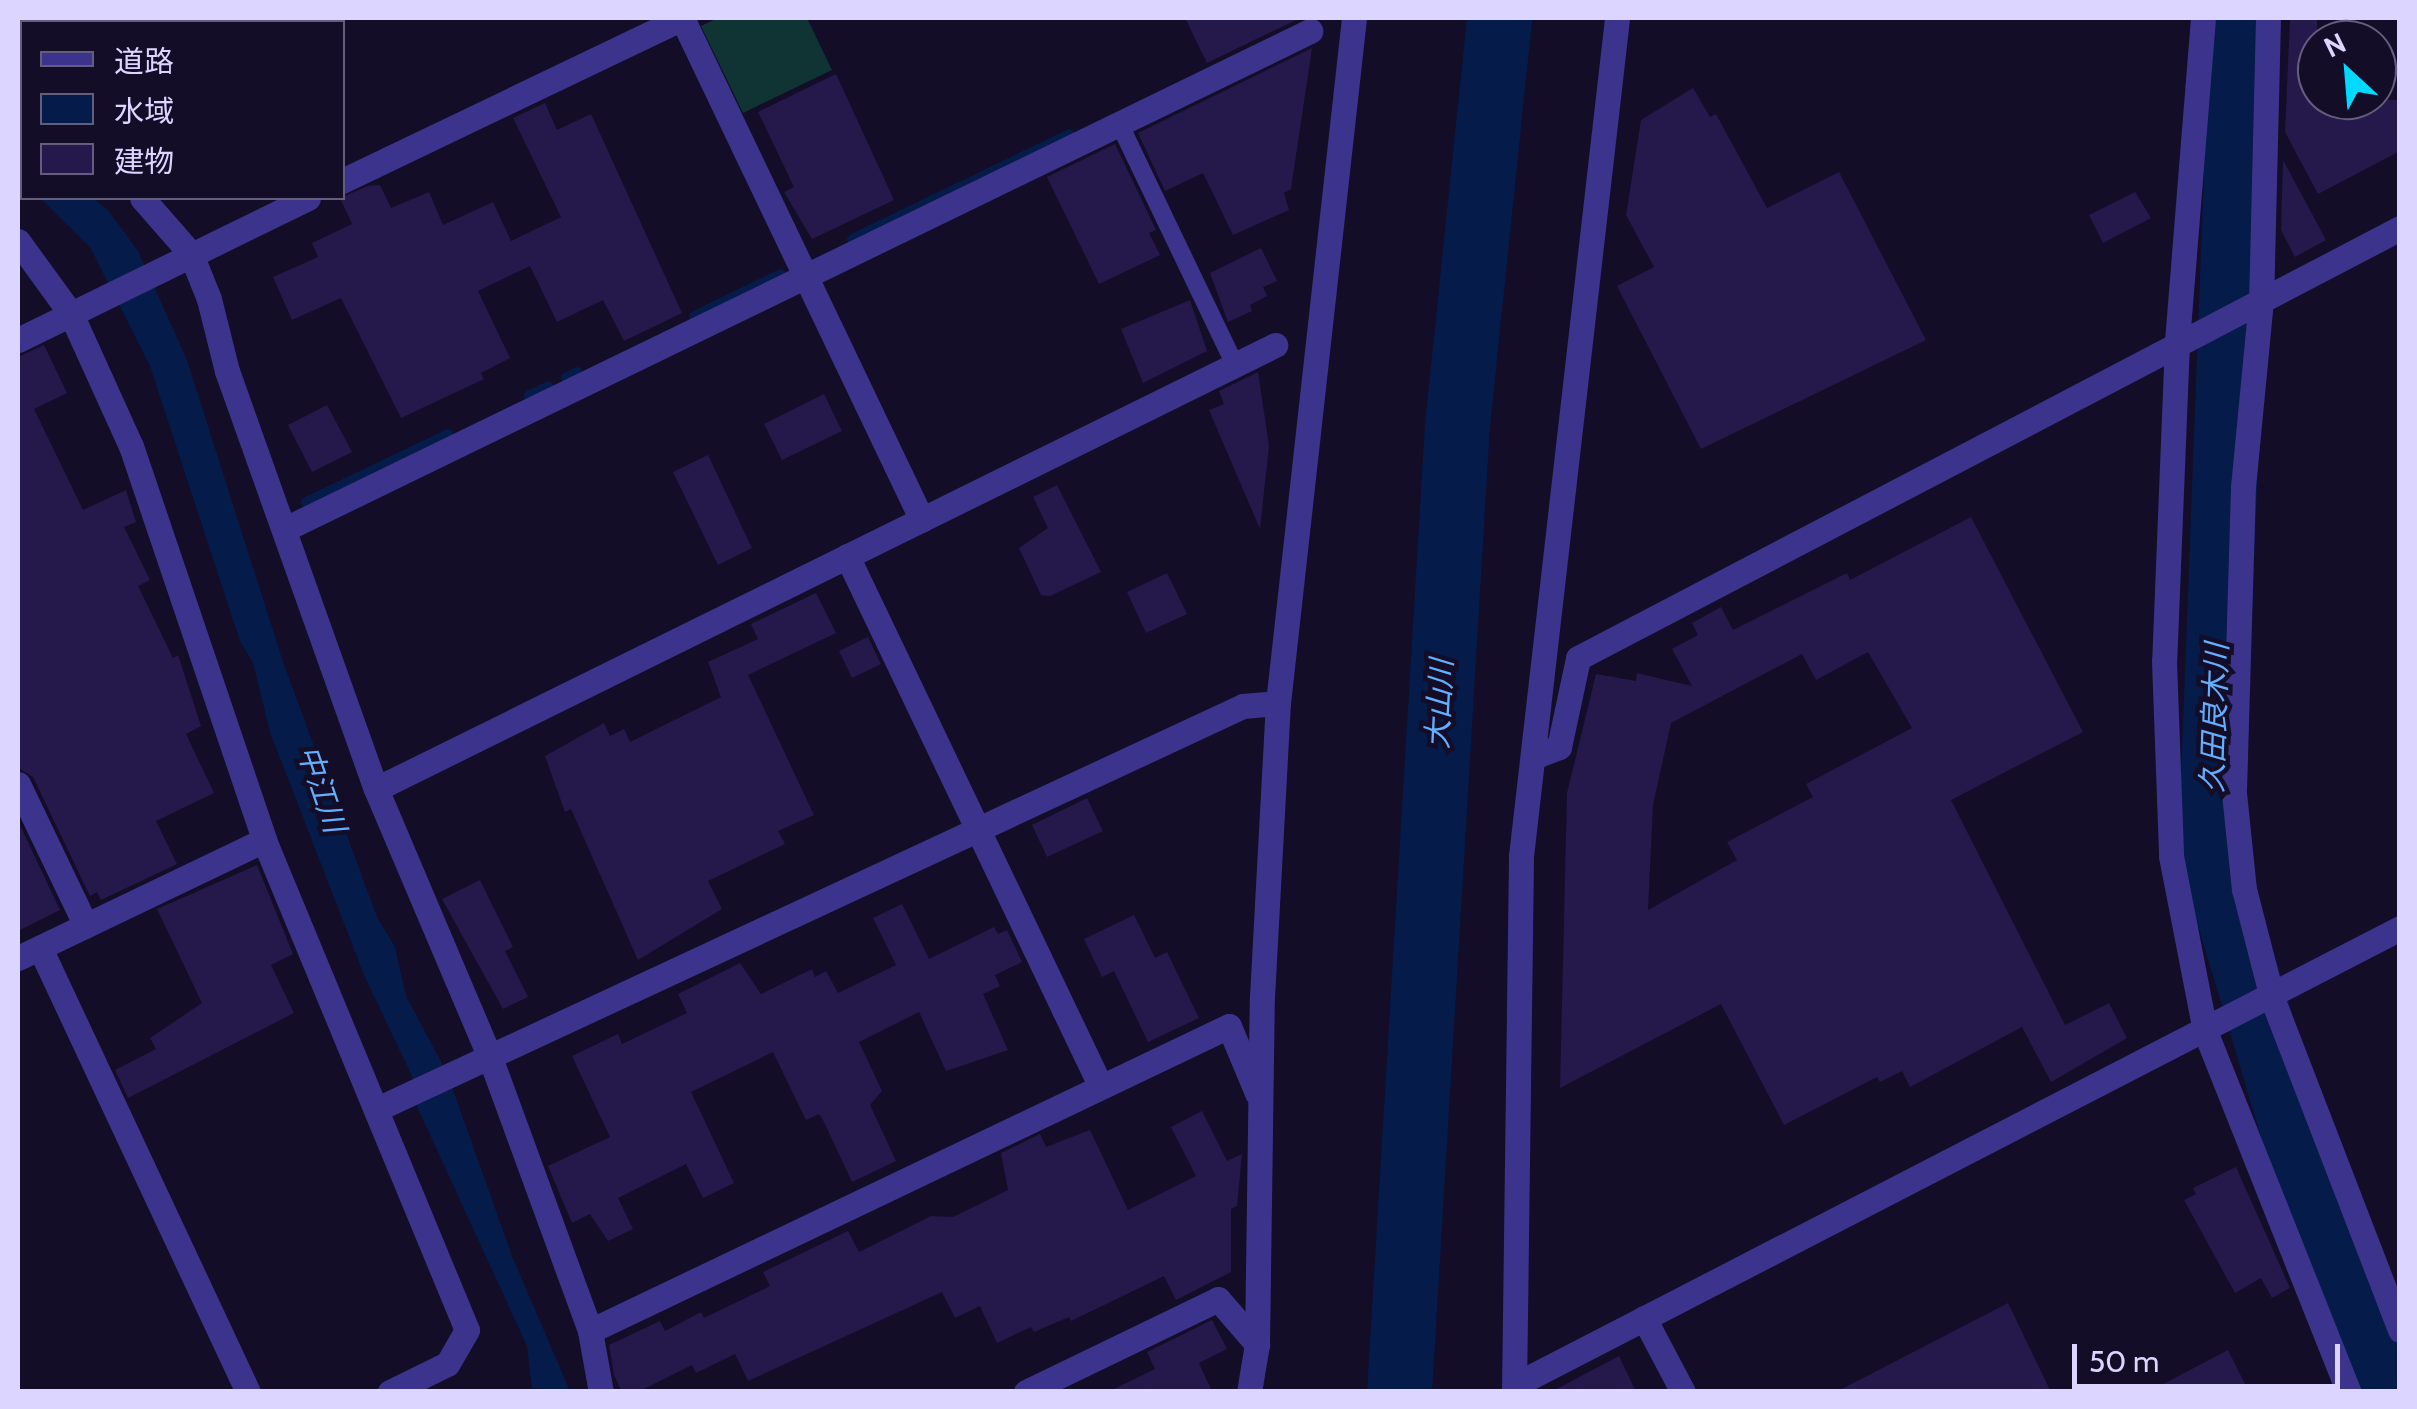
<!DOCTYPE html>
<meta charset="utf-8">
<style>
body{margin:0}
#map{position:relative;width:2417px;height:1409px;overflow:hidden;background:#130d28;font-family:Cabin,"Noto Sans JP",sans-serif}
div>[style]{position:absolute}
.green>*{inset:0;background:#103333}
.water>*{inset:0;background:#051b49}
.stream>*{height:11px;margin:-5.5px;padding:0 5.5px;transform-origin:5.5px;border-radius:5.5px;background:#051b49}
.river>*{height:65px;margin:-32.5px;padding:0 32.5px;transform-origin:32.5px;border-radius:32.5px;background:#051b49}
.building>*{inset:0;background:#25184b}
.lane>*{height:18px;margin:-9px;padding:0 9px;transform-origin:9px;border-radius:9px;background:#3c348c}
.street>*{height:25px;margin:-12.5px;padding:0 12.5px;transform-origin:12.5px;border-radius:12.5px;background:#3c348c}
span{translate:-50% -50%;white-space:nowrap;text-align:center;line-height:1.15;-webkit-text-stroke:9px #130d28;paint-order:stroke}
.water-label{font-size:30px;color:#63afff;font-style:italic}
.frame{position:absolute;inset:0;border:20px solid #dcd5ff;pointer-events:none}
.legend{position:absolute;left:20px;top:20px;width:325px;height:180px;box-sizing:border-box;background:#130d28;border:2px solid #635d7e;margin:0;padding:12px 18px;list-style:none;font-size:30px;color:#dcd5ff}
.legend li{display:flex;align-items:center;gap:20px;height:50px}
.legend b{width:50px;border:2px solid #635d7e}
.north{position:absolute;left:2297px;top:20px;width:100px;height:100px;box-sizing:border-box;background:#130d28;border:2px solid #635d7e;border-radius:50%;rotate:334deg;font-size:28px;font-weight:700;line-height:40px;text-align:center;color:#dcd5ff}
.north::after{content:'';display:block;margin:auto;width:35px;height:45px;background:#01d9ff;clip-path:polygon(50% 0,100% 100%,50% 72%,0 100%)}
.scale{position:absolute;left:2072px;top:1344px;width:268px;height:45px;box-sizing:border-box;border:5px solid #dcd5ff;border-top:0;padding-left:12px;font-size:30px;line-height:35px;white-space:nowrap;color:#dcd5ff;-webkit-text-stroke:8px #130d28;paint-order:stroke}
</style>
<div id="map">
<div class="green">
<div style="clip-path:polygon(718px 18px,807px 18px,832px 70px,743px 113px,701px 26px)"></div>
</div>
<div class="water">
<div style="clip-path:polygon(40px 198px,93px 198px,108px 210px,138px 251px,187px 360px,283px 662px,377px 917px,395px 947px,406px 996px,447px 1073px,512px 1256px,570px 1391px,532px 1388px,527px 1346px,415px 1102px,412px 1076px,364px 975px,270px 732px,253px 663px,240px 641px,150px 366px,90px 247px)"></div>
</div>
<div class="stream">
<div style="left:45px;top:22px;width:8px;rotate:-30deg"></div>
<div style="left:852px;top:239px;width:241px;rotate:-25.8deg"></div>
<div style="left:694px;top:316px;width:96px;rotate:-26deg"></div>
<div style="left:566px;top:377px;width:12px;rotate:-24deg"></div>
<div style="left:529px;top:395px;width:21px;rotate:-25deg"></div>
<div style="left:306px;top:502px;width:157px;rotate:-25.6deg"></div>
</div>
<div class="river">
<div style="left:2242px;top:18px;width:781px;rotate:92.2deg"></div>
<div style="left:2212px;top:798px;width:82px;rotate:85.8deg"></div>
<div style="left:2218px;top:880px;width:304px;rotate:73.4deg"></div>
<div style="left:2305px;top:1171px;width:236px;rotate:69.6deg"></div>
<div style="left:1399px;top:1392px;width:969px;rotate:-86.57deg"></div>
<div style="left:1457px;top:425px;width:409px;rotate:-84.1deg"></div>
</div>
<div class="building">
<div style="clip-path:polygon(1185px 18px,1294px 18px,1296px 20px,1207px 63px)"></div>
<div style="clip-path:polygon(2290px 18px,2317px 18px,2317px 100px,2400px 100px,2400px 151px,2318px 194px,2285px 132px)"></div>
<div style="clip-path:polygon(1312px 48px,1291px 189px,1284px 193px,1289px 210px,1233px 235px,1203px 173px,1165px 191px,1138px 133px)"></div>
<div style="clip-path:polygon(836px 74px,894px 200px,812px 239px,784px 192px,794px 187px,758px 112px)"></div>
<div style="clip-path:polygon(1693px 88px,1710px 117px,1716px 114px,1767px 208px,1839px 172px,1926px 340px,1701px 449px,1617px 286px,1654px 267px,1626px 215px,1641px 120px)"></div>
<div style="clip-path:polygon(545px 103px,557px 130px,591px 114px,682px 313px,624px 341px,603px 300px,557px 322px,530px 266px,478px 291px,510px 358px,481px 373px,484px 379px,401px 418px,341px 298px,292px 320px,273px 277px,318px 257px,312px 243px,352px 224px,340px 198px,368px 186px,380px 185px,391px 208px,429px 192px,443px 225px,493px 202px,511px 241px,561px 217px,513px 118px)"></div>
<div style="clip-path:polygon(1115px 144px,1156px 230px,1149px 233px,1160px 255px,1099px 284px,1047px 177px)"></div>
<div style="clip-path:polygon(2283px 160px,2326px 240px,2295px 257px,2281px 230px)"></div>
<div style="clip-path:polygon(2135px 192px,2151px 218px,2103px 243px,2089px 215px)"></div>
<div style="clip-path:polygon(1261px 248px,1277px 281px,1263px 287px,1267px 296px,1250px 305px,1252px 311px,1228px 322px,1210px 273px)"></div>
<div style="clip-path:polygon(1190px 300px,1207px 351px,1143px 383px,1121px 329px)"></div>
<div style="clip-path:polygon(44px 345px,67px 393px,34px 409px,83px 510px,126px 490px,136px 522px,124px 527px,150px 580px,138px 586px,173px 658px,178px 655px,201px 726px,186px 734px,214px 793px,156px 821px,177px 864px,101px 900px,97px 892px,90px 896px,33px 777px,18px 768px,18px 357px)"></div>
<div style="clip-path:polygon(1258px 372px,1269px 446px,1260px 529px,1209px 410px,1224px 404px,1219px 391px)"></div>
<div style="clip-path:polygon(824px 394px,842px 431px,782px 460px,764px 424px)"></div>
<div style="clip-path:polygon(327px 405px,352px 452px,312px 472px,288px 425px)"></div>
<div style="clip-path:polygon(708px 455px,752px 548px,718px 565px,673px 472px)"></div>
<div style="clip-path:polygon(1057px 485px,1101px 572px,1050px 596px,1041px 595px,1019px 548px,1048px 528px,1033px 497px)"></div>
<div style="clip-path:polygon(evenodd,1971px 517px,2083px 732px,1951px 800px,2065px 1025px,2109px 1003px,2127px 1038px,2051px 1082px,2022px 1027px,1910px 1087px,1902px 1071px,1880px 1082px,1877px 1077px,1784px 1125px,1721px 1004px,1560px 1088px,1567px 793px,1596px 674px,1636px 681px,1637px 673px,1692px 686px,1672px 649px,1698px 635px,1692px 623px,1721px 607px,1733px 630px,1847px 573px,1850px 580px,1971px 517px,1868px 652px,1912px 728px,1806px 784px,1813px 797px,1727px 842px,1737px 860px,1648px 910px,1653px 805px,1671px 723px,1802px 654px,1816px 680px,1868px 652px)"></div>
<div style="clip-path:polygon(1167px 573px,1187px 614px,1146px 633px,1127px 592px)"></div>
<div style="clip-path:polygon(816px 593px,836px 633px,748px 675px,814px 815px,778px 831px,785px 844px,708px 881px,722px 909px,638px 960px,571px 809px,565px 812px,545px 756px,604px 723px,610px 736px,624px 729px,630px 742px,721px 697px,708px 662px,758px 639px,751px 624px)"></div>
<div style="clip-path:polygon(868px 637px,881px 664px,852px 678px,839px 651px)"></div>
<div style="clip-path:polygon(1087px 798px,1103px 831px,1047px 857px,1032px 825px)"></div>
<div style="clip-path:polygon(18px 821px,60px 910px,18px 931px)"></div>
<div style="clip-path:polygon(257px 865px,293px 954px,271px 965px,294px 1013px,128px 1098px,115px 1070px,156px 1049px,150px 1038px,202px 1003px,157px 909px)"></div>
<div style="clip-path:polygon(480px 880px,513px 947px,505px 951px,528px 997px,503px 1009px,442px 899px)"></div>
<div style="clip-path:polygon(902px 904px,929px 959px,994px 927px,998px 934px,1007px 930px,1022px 962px,995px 975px,1000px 986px,983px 994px,1008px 1050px,946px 1071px,919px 1012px,859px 1042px,882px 1091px,870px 1105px,896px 1161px,852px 1182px,823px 1120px,819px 1114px,806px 1120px,773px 1052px,691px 1092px,734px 1183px,703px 1198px,686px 1164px,618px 1198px,633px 1229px,608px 1241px,590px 1214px,572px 1223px,548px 1166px,610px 1137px,572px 1056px,618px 1034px,622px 1044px,687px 1013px,678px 994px,740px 963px,761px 994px,812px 969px,815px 977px,826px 971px,838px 993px,896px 965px,873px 918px)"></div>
<div style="clip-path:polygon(1134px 915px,1155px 958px,1167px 952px,1199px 1018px,1148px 1042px,1114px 971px,1102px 977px,1084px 939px)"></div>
<div style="clip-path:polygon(1202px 1111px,1227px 1161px,1242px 1154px,1237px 1206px,1231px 1209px,1231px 1272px,1176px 1300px,1164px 1276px,1071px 1321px,1069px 1317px,1034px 1332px,1031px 1327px,997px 1343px,980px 1306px,955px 1318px,942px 1292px,748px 1381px,735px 1354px,696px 1373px,692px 1365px,638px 1392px,622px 1392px,614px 1375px,609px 1345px,660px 1321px,665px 1331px,701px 1312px,704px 1318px,770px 1286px,763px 1272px,848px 1231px,859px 1252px,931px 1216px,953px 1217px,1008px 1190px,1001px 1153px,1040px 1134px,1046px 1147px,1090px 1130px,1128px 1210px,1196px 1176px,1171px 1127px)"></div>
<div style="clip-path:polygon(2236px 1167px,2290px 1288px,2272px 1298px,2261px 1278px,2235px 1293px,2184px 1200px,2196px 1194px,2193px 1188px)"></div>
<div style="clip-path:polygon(2008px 1303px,2051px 1392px,1836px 1392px)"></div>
<div style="clip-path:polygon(1212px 1320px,1227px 1349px,1199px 1363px,1212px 1392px,1108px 1392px,1155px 1369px,1147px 1352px)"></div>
<div style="clip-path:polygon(2228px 1350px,2249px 1392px,2148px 1392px)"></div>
<div style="clip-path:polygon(1619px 1356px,1636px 1392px,1551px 1392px)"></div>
</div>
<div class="lane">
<div style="left:1119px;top:123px;width:268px;rotate:64.4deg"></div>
</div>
<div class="street">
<div style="left:682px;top:18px;width:556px;rotate:64.45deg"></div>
<div style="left:2203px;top:18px;width:325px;rotate:94.6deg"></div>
<div style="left:2177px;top:342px;width:319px;rotate:92.3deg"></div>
<div style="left:2164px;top:661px;width:195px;rotate:87.9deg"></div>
<div style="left:2171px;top:856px;width:178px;rotate:79deg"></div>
<div style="left:2205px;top:1031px;width:389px;rotate:68.3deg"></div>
<div style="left:2268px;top:18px;width:282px;rotate:91.4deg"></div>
<div style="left:2261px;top:300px;width:188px;rotate:95.5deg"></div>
<div style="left:2243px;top:487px;width:306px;rotate:91.7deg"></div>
<div style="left:2234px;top:793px;width:97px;rotate:84.1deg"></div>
<div style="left:2244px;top:889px;width:113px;rotate:75.6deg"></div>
<div style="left:2272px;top:998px;width:356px;rotate:68.9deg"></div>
<div style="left:18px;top:47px;width:7px;rotate:56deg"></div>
<div style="left:342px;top:181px;width:377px;rotate:-25.6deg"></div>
<div style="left:142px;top:198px;width:74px;rotate:48.8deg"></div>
<div style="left:191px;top:254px;width:48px;rotate:68.2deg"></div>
<div style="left:209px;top:299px;width:74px;rotate:76deg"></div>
<div style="left:227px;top:371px;width:444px;rotate:70.4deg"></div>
<div style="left:376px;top:789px;width:294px;rotate:67deg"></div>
<div style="left:491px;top:1060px;width:289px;rotate:69.9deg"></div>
<div style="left:590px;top:1331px;width:62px;rotate:79.8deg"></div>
<div style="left:18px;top:241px;width:90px;rotate:54deg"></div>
<div style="left:71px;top:314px;width:145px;rotate:65.6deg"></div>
<div style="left:131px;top:446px;width:416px;rotate:71.3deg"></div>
<div style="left:264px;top:840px;width:530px;rotate:67.5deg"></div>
<div style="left:467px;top:1330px;width:39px;rotate:120deg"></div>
<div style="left:447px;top:1364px;width:64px;rotate:153.8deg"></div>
<div style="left:18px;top:340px;width:323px;rotate:-26.1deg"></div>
<div style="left:285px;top:529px;width:1140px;rotate:-25.91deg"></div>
<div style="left:847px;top:556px;width:586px;rotate:64.44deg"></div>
<div style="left:1533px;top:757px;width:28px;rotate:-21deg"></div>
<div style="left:1559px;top:747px;width:91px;rotate:-77.9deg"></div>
<div style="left:1578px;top:658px;width:928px;rotate:-27.61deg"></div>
<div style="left:18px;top:784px;width:157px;rotate:64.4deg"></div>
<div style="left:376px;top:789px;width:1003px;rotate:-26.28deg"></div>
<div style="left:40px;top:948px;width:490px;rotate:64.9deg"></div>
<div style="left:18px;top:958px;width:273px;rotate:-25.6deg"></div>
<div style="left:377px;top:1109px;width:955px;rotate:-24.96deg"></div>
<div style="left:1243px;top:706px;width:35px;rotate:-5deg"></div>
<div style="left:1644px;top:1318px;width:84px;rotate:62.2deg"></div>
<div style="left:590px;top:1331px;width:708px;rotate:-25.52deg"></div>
<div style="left:1229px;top:1026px;width:73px;rotate:67.3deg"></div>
<div style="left:1515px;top:1385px;width:996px;rotate:-27.31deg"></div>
<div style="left:1026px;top:1392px;width:213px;rotate:-25.8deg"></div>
<div style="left:1218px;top:1299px;width:60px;rotate:49.1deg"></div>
<div style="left:1249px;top:1392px;width:49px;rotate:-80.5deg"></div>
<div style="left:1257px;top:1344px;width:347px;rotate:-89.2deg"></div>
<div style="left:1262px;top:997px;width:294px;rotate:-86.9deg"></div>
<div style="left:1278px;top:703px;width:689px;rotate:-83.67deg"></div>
<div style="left:1514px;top:1392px;width:536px;rotate:-89.25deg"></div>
<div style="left:1521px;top:856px;width:843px;rotate:-83.46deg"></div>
</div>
<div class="water-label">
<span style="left:1440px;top:704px;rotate:-87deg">大山川</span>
<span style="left:2215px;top:718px;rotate:-88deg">久田良木川</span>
<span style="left:321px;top:789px;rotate:71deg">中江川</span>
</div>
<div class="frame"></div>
<ul class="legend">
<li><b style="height:12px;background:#3c348c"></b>道路</li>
<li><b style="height:28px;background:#051b49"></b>水域</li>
<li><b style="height:28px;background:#25184b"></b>建物</li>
</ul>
<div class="north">N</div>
<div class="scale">50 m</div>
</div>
